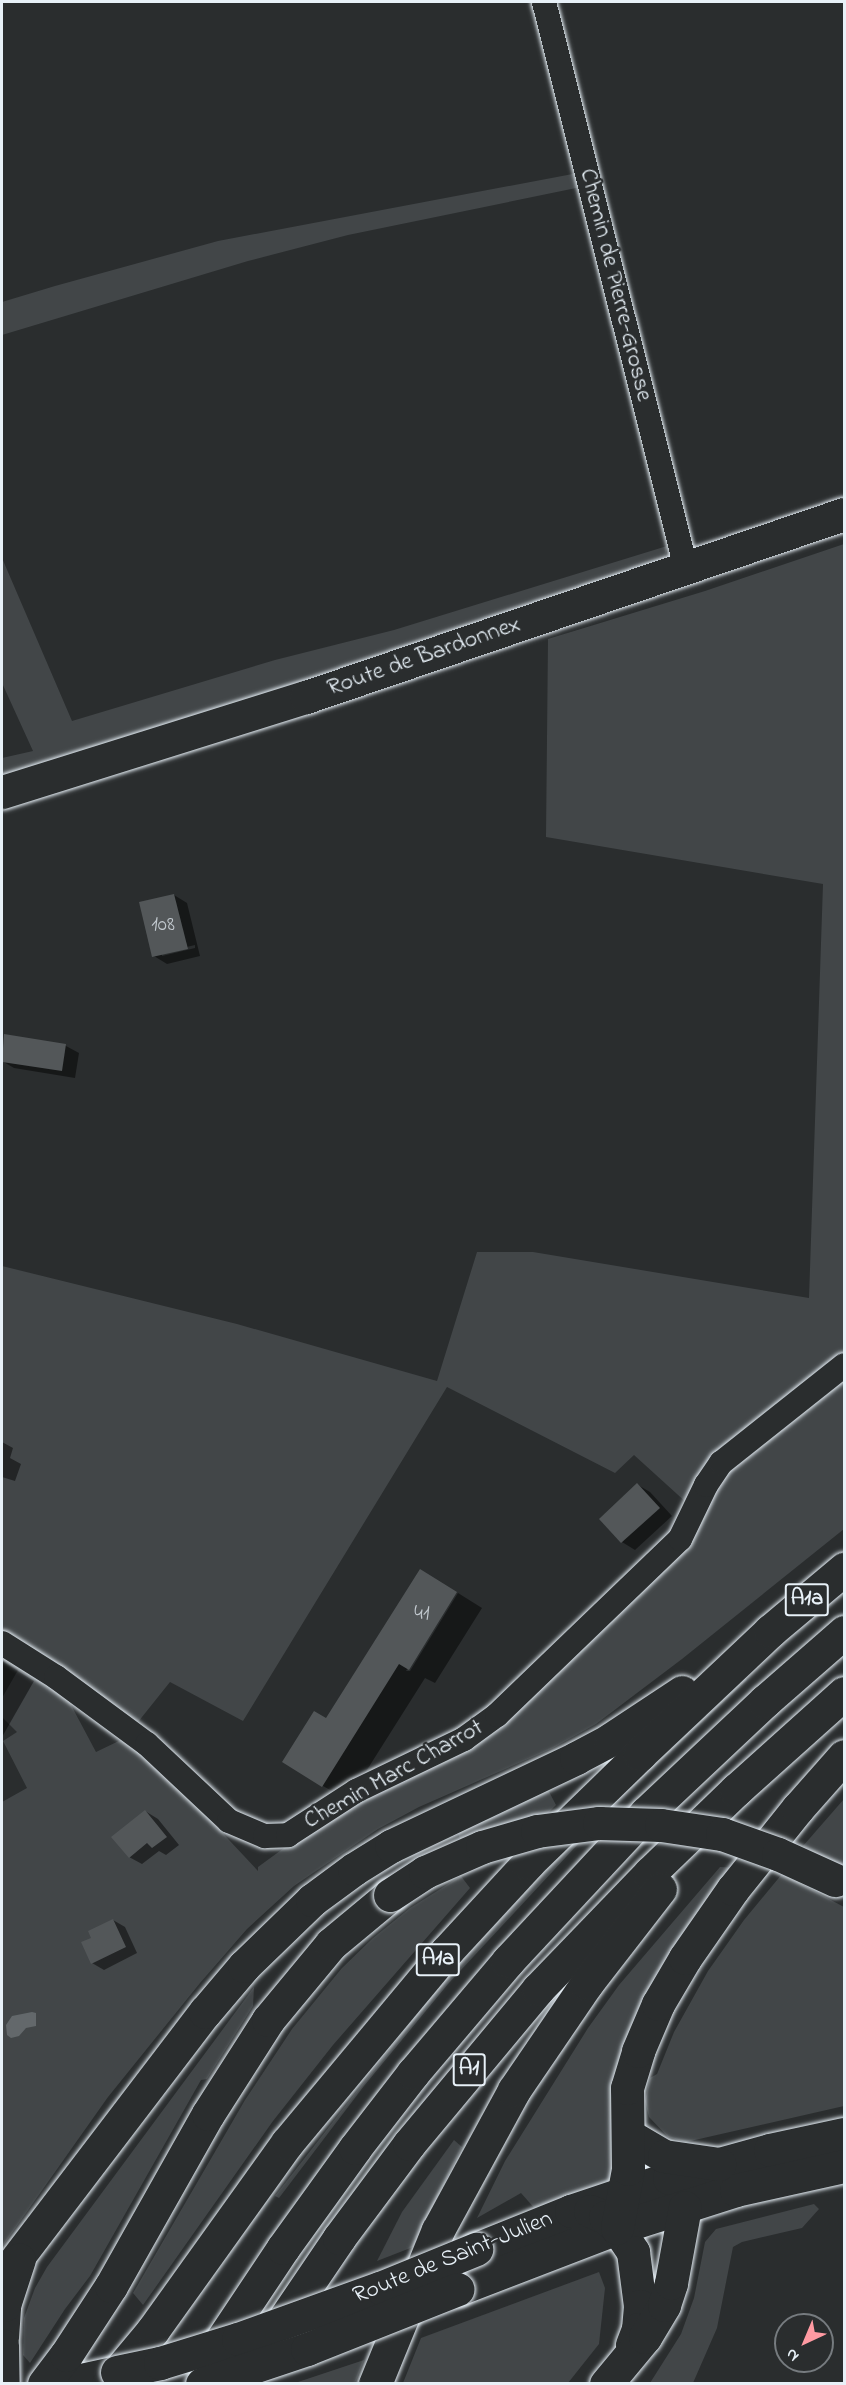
<!DOCTYPE html>
<style>
body{margin:0}
#map{position:relative;width:846px;height:2385px;overflow:hidden;background:#2a2d2e;font-family:"Indie Flower",sans-serif}
div>[style]{position:absolute}
.green>*{inset:0;background:#424648}
.water>*{inset:0;background:#63686b}
.shadow>*{inset:0;background:#0007}
.building>*{inset:0;background:#535759}
.roads{filter:drop-shadow(0 0 2px #e8f1f8) drop-shadow(0 0 2px #e8f1f8)}
.street>*{height:24px;margin:-12px;padding:0 12px;transform-origin:12px;border-radius:12px;background:#2a2d2e}
.secondary>*{height:33px;margin:-16.5px;padding:0 16.5px;transform-origin:16.5px;border-radius:16.5px;background:#2a2d2e}
.primary>*{height:33px;margin:-16.5px;padding:0 16.5px;transform-origin:16.5px;border-radius:16.5px;background:#2a2d2e}
.highway>*{height:33px;margin:-16.5px;padding:0 16.5px;transform-origin:16.5px;border-radius:16.5px;background:#2a2d2e}
.bridges{filter:drop-shadow(0 0 2px #e8f1f8) drop-shadow(0 0 2px #e8f1f8)}
.primary-bridge>*{height:33px;margin:-16.5px;padding:0 16.5px;transform-origin:16.5px;border-radius:16.5px;background:#2a2d2e}
.highway-bridge>*{height:33px;margin:-16.5px;padding:0 16.5px;transform-origin:16.5px;border-radius:16.5px;background:#2a2d2e}
span{translate:-50% -50%;white-space:nowrap;text-align:center;line-height:1.15;-webkit-text-stroke:4.5px #2a2d2e;paint-order:stroke}
.number-label{font-size:21px;color:#c3cad0}
.number-label span{-webkit-text-stroke-width:0}
.shield-label span{padding:2px 4px;background:#2a2d2e;border:2px solid;border-radius:4px;-webkit-text-stroke-width:0}
.shield-label{font-size:22px;color:#e8f1f8;font-weight:700}
.street-label{font-size:24px;color:#e8f1f8}
.frame{position:absolute;inset:0;border:3px solid #e8f1f8;pointer-events:none}
.north{position:absolute;left:774px;top:2313px;width:60px;height:60px;box-sizing:border-box;background:#2a2d2e;border:2px solid #767b7f;border-radius:50%;rotate:224deg;font-size:16px;font-weight:700;line-height:24px;text-align:center;color:#e8f1f8}
.north::after{content:'';display:block;margin:auto;width:21px;height:27px;background:#ff9aa2;clip-path:polygon(50% 0,100% 100%,50% 72%,0 100%)}
</style>
<div id="map">
<div class="green">
<div style="clip-path:polygon(578px 173px,581px 187px,348px 235px,248px 261px,2px 335px,2px 302px,55px 286px,218px 241px)"></div>
<div style="clip-path:polygon(844px 544px,844px 1355px,688px 1504px,634px 1455px,615px 1473px,447px 1387px,243px 1721px,170px 1682px,138px 1722px,2px 1631px,2px 1266px,237px 1324px,437px 1381px,477px 1252px,533px 1252px,809px 1298px,823px 884px,546px 837px,548px 639px,705px 591px)"></div>
<div style="clip-path:polygon(667px 546px,665px 558px,653px 563px,51px 765px,2px 778px,2px 758px,33px 751px,2px 683px,2px 558px,72px 721px,275px 660px,394px 630px)"></div>
<div style="clip-path:polygon(844px 1378px,844px 1529px,682px 1659px,596px 1724px,553px 1748px,419px 1807px,378px 1829px,294px 1886px,247px 1929px,200px 1983px,108px 2097px,2px 2247px,2px 1802px,27px 1788px,3px 1741px,17px 1732px,2px 1717px,2px 1698px,18px 1670px,2px 1660px,2px 1652px,77px 1702px,71px 1705px,96px 1752px,125px 1738px,156px 1762px,258px 1871px,258px 1867px,310px 1829px,358px 1801px,481px 1739px,681px 1554px,692px 1539px,720px 1480px,756px 1445px)"></div>
<div style="clip-path:polygon(743px 1675px,747px 1680px,609px 1809px,605px 1804px)"></div>
<div style="clip-path:polygon(546px 1786px,556px 1805px,547px 1814px,460px 1839px,456px 1828px)"></div>
<div style="clip-path:polygon(844px 1799px,844px 1870px,803px 1846px)"></div>
<div style="clip-path:polygon(572px 1842px,579px 1843px,448px 1984px,364px 2086px,279px 2198px,275px 2196px,443px 1981px)"></div>
<div style="clip-path:polygon(720px 1867px,738px 1868px,682px 1942px,611px 2178px,604px 2183px,536px 2210px,521px 2193px,477px 2218px,505px 2161px,588px 2028px,619px 1985px)"></div>
<div style="clip-path:polygon(782px 1874px,844px 1907px,844px 2106px,686px 2142px,668px 2137px,649px 2117px,645px 2101px,650px 2078px,657px 2074px,674px 2032px,708px 1971px,744px 1920px)"></div>
<div style="clip-path:polygon(461px 1876px,470px 1888px,333px 2045px,273px 2121px,143px 2305px,133px 2293px,245px 2100px,292px 2029px,342px 1968px,373px 1938px,410px 1908px)"></div>
<div style="clip-path:polygon(254px 1987px,253px 2006px,207px 2079px,201px 2080px,90px 2276px,65px 2309px,30px 2363px,23px 2355px,24px 2318px,35px 2288px,47px 2267px)"></div>
<div style="clip-path:polygon(454px 2140px,462px 2147px,413px 2247px,377px 2261px,402px 2212px)"></div>
<div style="clip-path:polygon(814px 2204px,819px 2209px,802px 2228px,742px 2242px,733px 2247px,717px 2328px,693px 2383px,650px 2383px,681px 2334px,694px 2298px,705px 2242px,716px 2229px)"></div>
<div style="clip-path:polygon(599px 2272px,605px 2288px,599px 2344px,568px 2383px,403px 2383px,421px 2338px)"></div>
<div style="clip-path:polygon(364px 2360px,355px 2383px,295px 2383px)"></div>
</div>
<div class="water">
<div style="clip-path:polygon(32px 2012px,36px 2013px,36px 2026px,26px 2028px,19px 2036px,11px 2038px,7px 2035px,6px 2025px,12px 2016px)"></div>
</div>
<div class="shadow">
<div style="clip-path:polygon(evenodd,174px 895px,187px 903px,200px 956px,167px 964px,154px 956px,174px 895px,195px 945px,195px 948px,162px 956px,162px 953px,195px 945px)"></div>
<div style="clip-path:polygon(5px 1036px,66px 1046px,79px 1053px,75px 1078px,14px 1068px,2px 1061px)"></div>
<div style="clip-path:polygon(2px 1442px,13px 1448px,10px 1458px,21px 1464px,15px 1481px,2px 1477px)"></div>
<div style="clip-path:polygon(638px 1485px,650px 1492px,672px 1516px,635px 1550px,622px 1542px)"></div>
<div style="clip-path:polygon(456px 1592px,406px 1671px,410px 1671px,458px 1593px,482px 1608px,435px 1683px,425px 1678px,348px 1800px,323px 1786px,327px 1720px)"></div>
<div style="clip-path:polygon(2px 1661px,34px 1681px,2px 1737px)"></div>
<div style="clip-path:polygon(145px 1811px,158px 1819px,179px 1845px,166px 1855px,159px 1851px,142px 1864px,129px 1857px)"></div>
<div style="clip-path:polygon(113px 1920px,125px 1927px,137px 1953px,104px 1970px,92px 1963px,93px 1938px)"></div>
</div>
<div class="building">
<div style="clip-path:polygon(174px 894px,188px 949px,152px 957px,139px 902px)"></div>
<div style="clip-path:polygon(4px 1034px,66px 1044px,62px 1071px,2px 1062px)"></div>
<div style="clip-path:polygon(637px 1483px,660px 1508px,621px 1543px,599px 1519px)"></div>
<div style="clip-path:polygon(420px 1569px,457px 1592px,409px 1670px,399px 1664px,322px 1787px,282px 1762px,314px 1711px,326px 1718px)"></div>
<div style="clip-path:polygon(145px 1810px,167px 1837px,152px 1848px,147px 1843px,129px 1858px,111px 1837px)"></div>
<div style="clip-path:polygon(113px 1919px,126px 1947px,91px 1964px,81px 1942px,91px 1938px,88px 1931px)"></div>
</div>
<div class="roads">
<div class="street">
<div style="left:544px;top:2px;width:584px;rotate:75.92deg"></div>
<div style="left:2px;top:1643px;width:64px;rotate:32.2deg"></div>
<div style="left:56px;top:1677px;width:113px;rotate:36.4deg"></div>
<div style="left:147px;top:1744px;width:112px;rotate:43.2deg"></div>
<div style="left:229px;top:1821px;width:39px;rotate:23deg"></div>
<div style="left:265px;top:1836px;width:23px;rotate:-2deg"></div>
<div style="left:288px;top:1835px;width:81px;rotate:-32.9deg"></div>
<div style="left:356px;top:1791px;width:120px;rotate:-25.7deg"></div>
<div style="left:464px;top:1739px;width:41px;rotate:-36deg"></div>
<div style="left:497px;top:1715px;width:254px;rotate:-43.9deg"></div>
<div style="left:680px;top:1539px;width:60px;rotate:-64.3deg"></div>
<div style="left:706px;top:1485px;width:27px;rotate:-56deg"></div>
<div style="left:721px;top:1463px;width:157px;rotate:-38.5deg"></div>
</div>
<div class="secondary">
<div style="left:2px;top:792px;width:318px;rotate:-17.4deg"></div>
<div style="left:306px;top:697px;width:568px;rotate:-18.79deg"></div>
</div>
<div class="primary">
<div style="left:476px;top:2249px;width:102px;rotate:-21.8deg"></div>
<div style="left:571px;top:2211px;width:103px;rotate:-18.6deg"></div>
<div style="left:669px;top:2178px;width:105px;rotate:-15.5deg"></div>
<div style="left:770px;top:2150px;width:76px;rotate:-12.2deg"></div>
<div style="left:458px;top:2289px;width:170px;rotate:-21deg"></div>
<div style="left:617px;top:2228px;width:125px;rotate:-17.7deg"></div>
<div style="left:736px;top:2190px;width:111px;rotate:-12.5deg"></div>
<div style="left:62px;top:2384px;width:56px;rotate:-12.3deg"></div>
</div>
<div class="highway">
<div style="left:628px;top:2135px;width:42px;rotate:30.3deg"></div>
<div style="left:664px;top:2156px;width:56px;rotate:8.3deg"></div>
<div style="left:571px;top:2211px;width:19px"></div>
<div style="left:590px;top:2211px;width:16px;rotate:22deg"></div>
<div style="left:605px;top:2217px;width:16px;rotate:43deg"></div>
<div style="left:617px;top:2228px;width:29px;rotate:56deg"></div>
<div style="left:633px;top:2252px;width:54px;rotate:82.6deg"></div>
<div style="left:640px;top:2306px;width:23px;rotate:95deg"></div>
<div style="left:638px;top:2329px;width:17px;rotate:111deg"></div>
<div style="left:617px;top:2228px;width:60px;rotate:-79.4deg"></div>
<div style="left:628px;top:2169px;width:81px;rotate:-90.7deg"></div>
<div style="left:627px;top:2088px;width:39px;rotate:-73deg"></div>
<div style="left:638px;top:2051px;width:51px;rotate:-66.9deg"></div>
<div style="left:658px;top:2004px;width:53px;rotate:-59.6deg"></div>
<div style="left:685px;top:1958px;width:84px;rotate:-55.2deg"></div>
<div style="left:733px;top:1889px;width:104px;rotate:-51.3deg"></div>
<div style="left:798px;top:1808px;width:69px;rotate:-48.5deg"></div>
<div style="left:2px;top:2278px;width:335px;rotate:-52.7deg"></div>
<div style="left:205px;top:2012px;width:60px;rotate:-49.7deg"></div>
<div style="left:244px;top:1966px;width:95px;rotate:-44.1deg"></div>
<div style="left:312px;top:1900px;width:52px;rotate:-36.4deg"></div>
<div style="left:354px;top:1869px;width:44px;rotate:-31.9deg"></div>
<div style="left:391px;top:1846px;width:205px;rotate:-25.4deg"></div>
<div style="left:576px;top:1758px;width:40px;rotate:-28deg"></div>
<div style="left:611px;top:1739px;width:85px;rotate:-33.5deg"></div>
<div style="left:2px;top:2337px;width:32px;rotate:-86deg"></div>
<div style="left:4px;top:2305px;width:48px;rotate:-71.9deg"></div>
<div style="left:272px;top:2337px;width:120px;rotate:-55.9deg"></div>
<div style="left:339px;top:2238px;width:117px;rotate:-53.3deg"></div>
<div style="left:409px;top:2144px;width:202px;rotate:-50.2deg"></div>
<div style="left:538px;top:1989px;width:161px;rotate:-46deg"></div>
<div style="left:650px;top:1873px;width:120px;rotate:-44deg"></div>
<div style="left:736px;top:1790px;width:145px;rotate:-41.9deg"></div>
<div style="left:2px;top:2345px;width:39px;rotate:89deg"></div>
<div style="left:207px;top:2362px;width:137px;rotate:-56.3deg"></div>
<div style="left:283px;top:2248px;width:123px;rotate:-54.2deg"></div>
<div style="left:355px;top:2148px;width:95px;rotate:-52.3deg"></div>
<div style="left:413px;top:2073px;width:147px;rotate:-49.7deg"></div>
<div style="left:508px;top:1961px;width:202px;rotate:-47deg"></div>
<div style="left:646px;top:1813px;width:163px;rotate:-43.3deg"></div>
<div style="left:765px;top:1701px;width:105px;rotate:-41.1deg"></div>
<div style="left:44px;top:2384px;width:36px;rotate:-53deg"></div>
<div style="left:66px;top:2355px;width:82px;rotate:-56.9deg"></div>
<div style="left:111px;top:2286px;width:197px;rotate:-60.6deg"></div>
<div style="left:208px;top:2114px;width:112px;rotate:-57.4deg"></div>
<div style="left:268px;top:2020px;width:99px;rotate:-50.3deg"></div>
<div style="left:331px;top:1944px;width:77px;rotate:-39.7deg"></div>
<div style="left:108px;top:2384px;width:70px;rotate:-50.2deg"></div>
<div style="left:153px;top:2330px;width:230px;rotate:-54.4deg"></div>
<div style="left:287px;top:2143px;width:249px;rotate:-50.2deg"></div>
<div style="left:446px;top:1952px;width:121px;rotate:-47.3deg"></div>
<div style="left:528px;top:1863px;width:156px;rotate:-44.2deg"></div>
<div style="left:640px;top:1754px;width:179px;rotate:-43.4deg"></div>
<div style="left:770px;top:1631px;width:97px;rotate:-40deg"></div>
<div style="left:375px;top:2384px;width:166px;rotate:-67.8deg"></div>
<div style="left:438px;top:2230px;width:159px;rotate:-61.5deg"></div>
<div style="left:514px;top:2090px;width:130px;rotate:-55.7deg"></div>
<div style="left:587px;top:1983px;width:119px;rotate:-52.2deg"></div>
<div style="left:606px;top:2384px;width:61px;rotate:-50.3deg"></div>
<div style="left:645px;top:2337px;width:37px;rotate:-59deg"></div>
<div style="left:664px;top:2305px;width:23px;rotate:-72deg"></div>
<div style="left:671px;top:2283px;width:77px;rotate:-79.6deg"></div>
</div>
</div>
<div class="bridges">
<div class="primary-bridge">
<div style="left:117px;top:2372px;width:44px;rotate:-11.8deg"></div>
<div style="left:160px;top:2363px;width:82px;rotate:-17.1deg"></div>
<div style="left:238px;top:2339px;width:151px;rotate:-19.8deg"></div>
<div style="left:380px;top:2288px;width:104px;rotate:-22.1deg"></div>
<div style="left:202px;top:2384px;width:111px;rotate:-18.4deg"></div>
<div style="left:307px;top:2349px;width:162px;rotate:-21.7deg"></div>
</div>
<div class="highway-bridge">
<div style="left:390px;top:1895px;width:42px;rotate:-33.3deg"></div>
<div style="left:425px;top:1872px;width:62px;rotate:-23.7deg"></div>
<div style="left:482px;top:1847px;width:57px;rotate:-16.2deg"></div>
<div style="left:537px;top:1831px;width:63px;rotate:-7.4deg"></div>
<div style="left:599px;top:1823px;width:62px;rotate:1.8deg"></div>
<div style="left:661px;top:1825px;width:62px;rotate:8.4deg"></div>
<div style="left:722px;top:1834px;width:59px;rotate:19.7deg"></div>
<div style="left:778px;top:1854px;width:63px;rotate:24.5deg"></div>
</div>
</div>
<div class="number-label">
<span style="left:163px;top:925px">108</span>
<span style="left:422px;top:1614px">41</span>
</div>
<div class="shield-label">
<span style="left:807px;top:1600px">A1a</span>
<span style="left:438px;top:1960px">A1a</span>
<span style="left:469px;top:2070px">A1</span>
</div>
<div class="street-label">
<span style="left:615px;top:285px;rotate:76deg">Chemin de Pierre-Grosse</span>
<span style="left:424px;top:657px;rotate:-19deg">Route de Bardonnex</span>
<span style="left:394px;top:1775px;rotate:-29deg">Chemin Marc Charrot</span>
<span style="left:453px;top:2258px;rotate:-22deg">Route de Saint-Julien</span>
</div>
<div class="frame"></div>
<div class="north">N</div>
</div>
